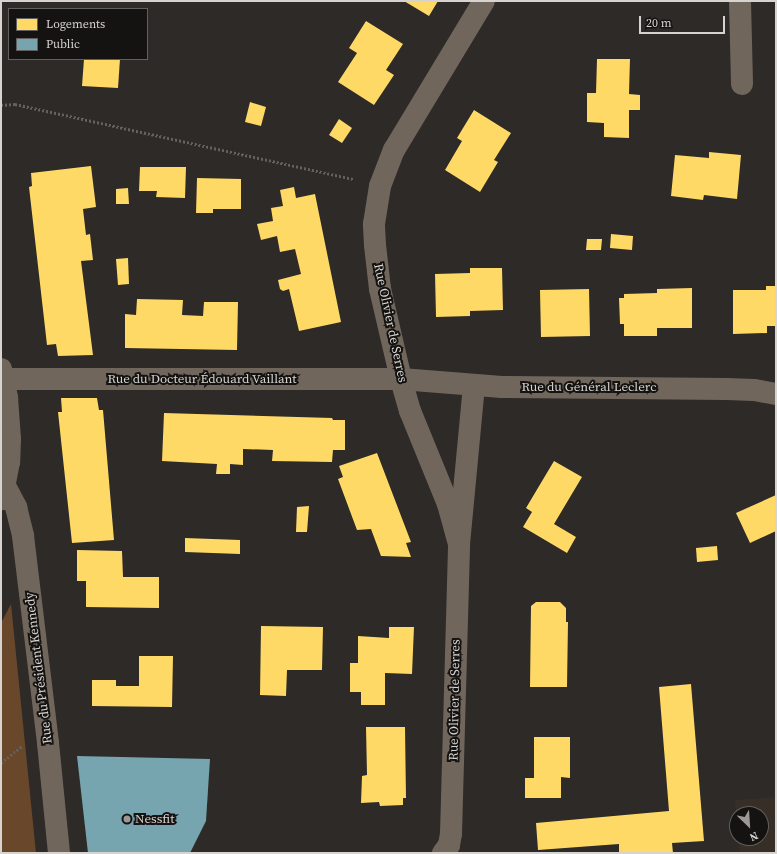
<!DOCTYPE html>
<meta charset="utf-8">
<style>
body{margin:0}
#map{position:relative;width:777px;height:854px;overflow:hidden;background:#2d2a28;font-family:"Source Serif 4",serif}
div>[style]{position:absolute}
.built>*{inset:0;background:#372e27}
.green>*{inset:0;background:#68472b}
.homes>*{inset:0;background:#ffd966}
.public>*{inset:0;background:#76a5af}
.path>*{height:2.5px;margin-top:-1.25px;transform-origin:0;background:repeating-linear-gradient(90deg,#68605b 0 2px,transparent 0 4px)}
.minor>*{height:22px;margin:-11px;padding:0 11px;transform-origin:11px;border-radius:11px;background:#71665c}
.dots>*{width:11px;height:11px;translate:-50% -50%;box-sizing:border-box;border:2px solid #151311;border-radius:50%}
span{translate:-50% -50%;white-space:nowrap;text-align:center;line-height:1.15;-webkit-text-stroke:4px #151311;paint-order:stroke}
.street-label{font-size:13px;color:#d6d3d0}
.poi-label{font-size:13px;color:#d6d3d0}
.left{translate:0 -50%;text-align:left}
.frame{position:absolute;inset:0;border:2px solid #d6d3d0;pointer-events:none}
.legend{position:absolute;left:8px;top:8px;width:140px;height:52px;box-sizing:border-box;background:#151311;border:1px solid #62605d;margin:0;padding:5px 7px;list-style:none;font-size:12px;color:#d6d3d0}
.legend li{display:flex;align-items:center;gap:8px;height:20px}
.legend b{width:20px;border:1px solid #62605d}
.north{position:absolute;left:729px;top:806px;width:40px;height:40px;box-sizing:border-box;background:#151311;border:1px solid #62605d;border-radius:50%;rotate:155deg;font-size:11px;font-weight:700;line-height:16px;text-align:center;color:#d6d3d0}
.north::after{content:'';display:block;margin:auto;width:14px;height:18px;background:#9b9895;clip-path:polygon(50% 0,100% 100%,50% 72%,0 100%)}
.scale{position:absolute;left:639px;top:16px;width:86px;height:18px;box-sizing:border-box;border:2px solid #d6d3d0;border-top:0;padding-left:5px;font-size:12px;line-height:14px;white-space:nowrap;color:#d6d3d0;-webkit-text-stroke:3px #151311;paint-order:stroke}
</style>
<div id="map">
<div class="built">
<div style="clip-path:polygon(776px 797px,776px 853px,740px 853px,738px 838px,761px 838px,761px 814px,737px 814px,737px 825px,735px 800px)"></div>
</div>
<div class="green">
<div style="clip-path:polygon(11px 604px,36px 853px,1px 853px,1px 623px)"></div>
</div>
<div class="homes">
<div style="clip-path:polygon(404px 1px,438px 1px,429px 16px)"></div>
<div style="clip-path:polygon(366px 21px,403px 44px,386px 70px,394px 75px,374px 105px,338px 82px,357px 53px,349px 48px)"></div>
<div style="clip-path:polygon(84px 59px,120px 59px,118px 88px,82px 86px)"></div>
<div style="clip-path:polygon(597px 59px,630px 59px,629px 94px,640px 95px,640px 110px,629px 110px,629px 138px,604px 137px,604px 123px,587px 122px,587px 93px,596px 93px)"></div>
<div style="clip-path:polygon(250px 102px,266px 107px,261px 126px,245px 122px)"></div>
<div style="clip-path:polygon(474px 110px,511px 133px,494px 160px,498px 162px,480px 192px,445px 170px,462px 141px,457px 138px)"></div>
<div style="clip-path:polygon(339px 119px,352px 128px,342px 143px,329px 135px)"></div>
<div style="clip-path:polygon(709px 152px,741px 155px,737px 199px,704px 195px,703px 200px,671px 196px,675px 155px,709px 158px)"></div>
<div style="clip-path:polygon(91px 166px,96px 207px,83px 209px,86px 235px,90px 234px,93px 260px,81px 261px,93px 355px,58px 356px,56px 344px,47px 345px,29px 187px,32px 186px,31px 173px)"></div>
<div style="clip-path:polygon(140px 167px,186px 167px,185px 198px,156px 197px,157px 191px,139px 191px)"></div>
<div style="clip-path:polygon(197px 178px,241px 179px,241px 209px,213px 209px,213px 213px,196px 213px)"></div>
<div style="clip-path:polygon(294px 187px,296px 198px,315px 194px,341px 322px,299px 331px,289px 289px,283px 291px,280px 289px,278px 280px,301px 274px,295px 249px,280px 252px,277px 236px,261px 240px,257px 224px,273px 221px,271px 208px,283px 206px,280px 190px)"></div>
<div style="clip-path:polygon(128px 188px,129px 204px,116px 204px,116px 189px)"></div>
<div style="clip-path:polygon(611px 234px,633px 236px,632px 250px,610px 248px)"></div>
<div style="clip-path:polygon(587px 239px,602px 239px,601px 250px,586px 250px)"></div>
<div style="clip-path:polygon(128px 258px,129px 284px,118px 285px,116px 259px)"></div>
<div style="clip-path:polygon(470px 268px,502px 268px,503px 310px,470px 311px,470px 316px,436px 317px,435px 274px,470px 273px)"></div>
<div style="clip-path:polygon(766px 286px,776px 286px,776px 326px,767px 326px,767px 333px,733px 334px,733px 290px,766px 290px)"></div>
<div style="clip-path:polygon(692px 288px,692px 328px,657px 328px,657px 336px,624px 336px,624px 324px,620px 324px,619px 298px,624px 298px,624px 294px,657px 293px,657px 289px)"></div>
<div style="clip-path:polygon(589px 289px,590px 336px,541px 337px,540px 290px)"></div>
<div style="clip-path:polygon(137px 299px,183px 300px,182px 315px,203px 316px,204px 302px,238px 302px,237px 350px,125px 348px,125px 314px,136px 315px)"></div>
<div style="clip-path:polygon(61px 398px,97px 398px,99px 410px,103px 410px,114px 540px,72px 543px,58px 412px,62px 412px)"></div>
<div style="clip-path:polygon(164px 413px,332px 418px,333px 420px,345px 420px,345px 450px,333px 450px,332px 462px,272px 461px,273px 450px,243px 449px,243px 465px,230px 464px,230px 474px,216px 474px,217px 464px,162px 461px)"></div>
<div style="clip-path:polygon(377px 453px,411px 542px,406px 543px,411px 557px,381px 556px,371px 529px,357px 530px,338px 479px,343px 477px,339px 466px)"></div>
<div style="clip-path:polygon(554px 461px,582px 477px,554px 524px,576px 537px,567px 553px,523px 527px,532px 512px,526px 508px)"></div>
<div style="clip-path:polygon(776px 495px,776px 531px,750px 543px,736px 513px)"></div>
<div style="clip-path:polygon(309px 506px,307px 532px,296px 532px,297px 507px)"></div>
<div style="clip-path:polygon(185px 538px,240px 540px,240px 554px,185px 552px)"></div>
<div style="clip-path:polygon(717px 546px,718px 560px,697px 562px,696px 548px)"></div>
<div style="clip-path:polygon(77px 550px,122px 551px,123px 577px,159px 577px,159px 608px,86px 607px,86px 581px,77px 581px)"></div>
<div style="clip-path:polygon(536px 602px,560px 602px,566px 608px,566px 622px,568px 622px,567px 687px,530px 687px,531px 606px)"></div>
<div style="clip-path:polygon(261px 626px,323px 627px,322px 670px,287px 670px,286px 696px,260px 695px)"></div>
<div style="clip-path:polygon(389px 627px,414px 627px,412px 674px,385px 673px,385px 705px,361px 705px,361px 692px,350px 692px,350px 663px,358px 663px,358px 636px,389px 638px)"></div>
<div style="clip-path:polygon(139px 656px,173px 656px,172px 707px,92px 706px,92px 680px,116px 680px,116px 686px,139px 686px)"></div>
<div style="clip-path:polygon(691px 684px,704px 841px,672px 843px,673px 853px,619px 853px,619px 844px,538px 850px,536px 823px,669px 811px,659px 687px)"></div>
<div style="clip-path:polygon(366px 727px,405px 727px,406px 798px,403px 798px,403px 805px,380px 806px,379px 802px,361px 803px,362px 776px,367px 775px)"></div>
<div style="clip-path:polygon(534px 737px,570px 737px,570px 778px,561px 777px,561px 798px,525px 798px,525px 778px,534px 778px)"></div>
</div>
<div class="public">
<div style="clip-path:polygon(77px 756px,210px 759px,206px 821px,190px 853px,88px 853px)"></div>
</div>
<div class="path">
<div style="left:1px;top:105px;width:14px;rotate:-4deg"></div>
<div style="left:15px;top:104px;width:347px;rotate:12.5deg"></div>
<div style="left:1px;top:763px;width:27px;rotate:-39deg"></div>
</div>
<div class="minor">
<div style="left:740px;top:1px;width:83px;rotate:88.6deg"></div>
<div style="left:1px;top:369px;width:30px;rotate:78deg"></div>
<div style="left:7px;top:398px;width:41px;rotate:85.8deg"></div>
<div style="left:10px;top:439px;width:23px;rotate:92deg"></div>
<div style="left:9px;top:462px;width:38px;rotate:101deg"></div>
<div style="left:4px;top:379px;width:397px"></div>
<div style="left:401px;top:379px;width:101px;rotate:4.5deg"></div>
<div style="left:502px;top:387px;width:224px;rotate:0.5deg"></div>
<div style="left:726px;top:389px;width:28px;rotate:2deg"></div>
<div style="left:754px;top:390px;width:22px;rotate:10deg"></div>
<div style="left:5px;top:486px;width:24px;rotate:62deg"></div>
<div style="left:16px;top:507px;width:30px;rotate:76deg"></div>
<div style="left:23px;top:536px;width:209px;rotate:83.1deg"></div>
<div style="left:48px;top:743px;width:111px;rotate:84.3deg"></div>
<div style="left:459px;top:544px;width:41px;rotate:-105.4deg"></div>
<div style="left:448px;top:504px;width:100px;rotate:-112.2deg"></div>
<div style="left:410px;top:411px;width:33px;rotate:-106deg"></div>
<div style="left:401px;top:379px;width:92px;rotate:-103.1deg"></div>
<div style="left:380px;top:289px;width:44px;rotate:-96.5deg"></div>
<div style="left:375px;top:245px;width:21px;rotate:-93deg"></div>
<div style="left:374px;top:224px;width:38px;rotate:-81deg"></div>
<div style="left:380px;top:186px;width:39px;rotate:-69deg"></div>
<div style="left:394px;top:150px;width:174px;rotate:-58.9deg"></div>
<div style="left:443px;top:853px;width:10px;rotate:-53deg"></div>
<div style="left:449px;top:845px;width:11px;rotate:-80deg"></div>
<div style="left:451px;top:834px;width:290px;rotate:-88.4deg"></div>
<div style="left:459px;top:544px;width:159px;rotate:-84.6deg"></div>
</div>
<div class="dots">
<div style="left:127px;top:819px;background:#9b9895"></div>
</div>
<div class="street-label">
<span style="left:390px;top:323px;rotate:78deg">Rue Olivier de Serres</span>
<span style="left:202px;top:379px">Rue du Docteur Édouard Vaillant</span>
<span style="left:589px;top:387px">Rue du Général Leclerc</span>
<span style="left:39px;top:668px;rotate:-97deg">Rue du Président Kennedy</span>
<span style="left:455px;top:700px;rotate:-89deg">Rue Olivier de Serres</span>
</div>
<div class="poi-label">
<span class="left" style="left:135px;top:819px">Nessfit</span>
</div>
<div class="frame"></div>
<ul class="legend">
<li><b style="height:11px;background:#ffd966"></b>Logements</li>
<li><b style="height:11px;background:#76a5af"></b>Public</li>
</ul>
<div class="north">N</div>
<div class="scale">20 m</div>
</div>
